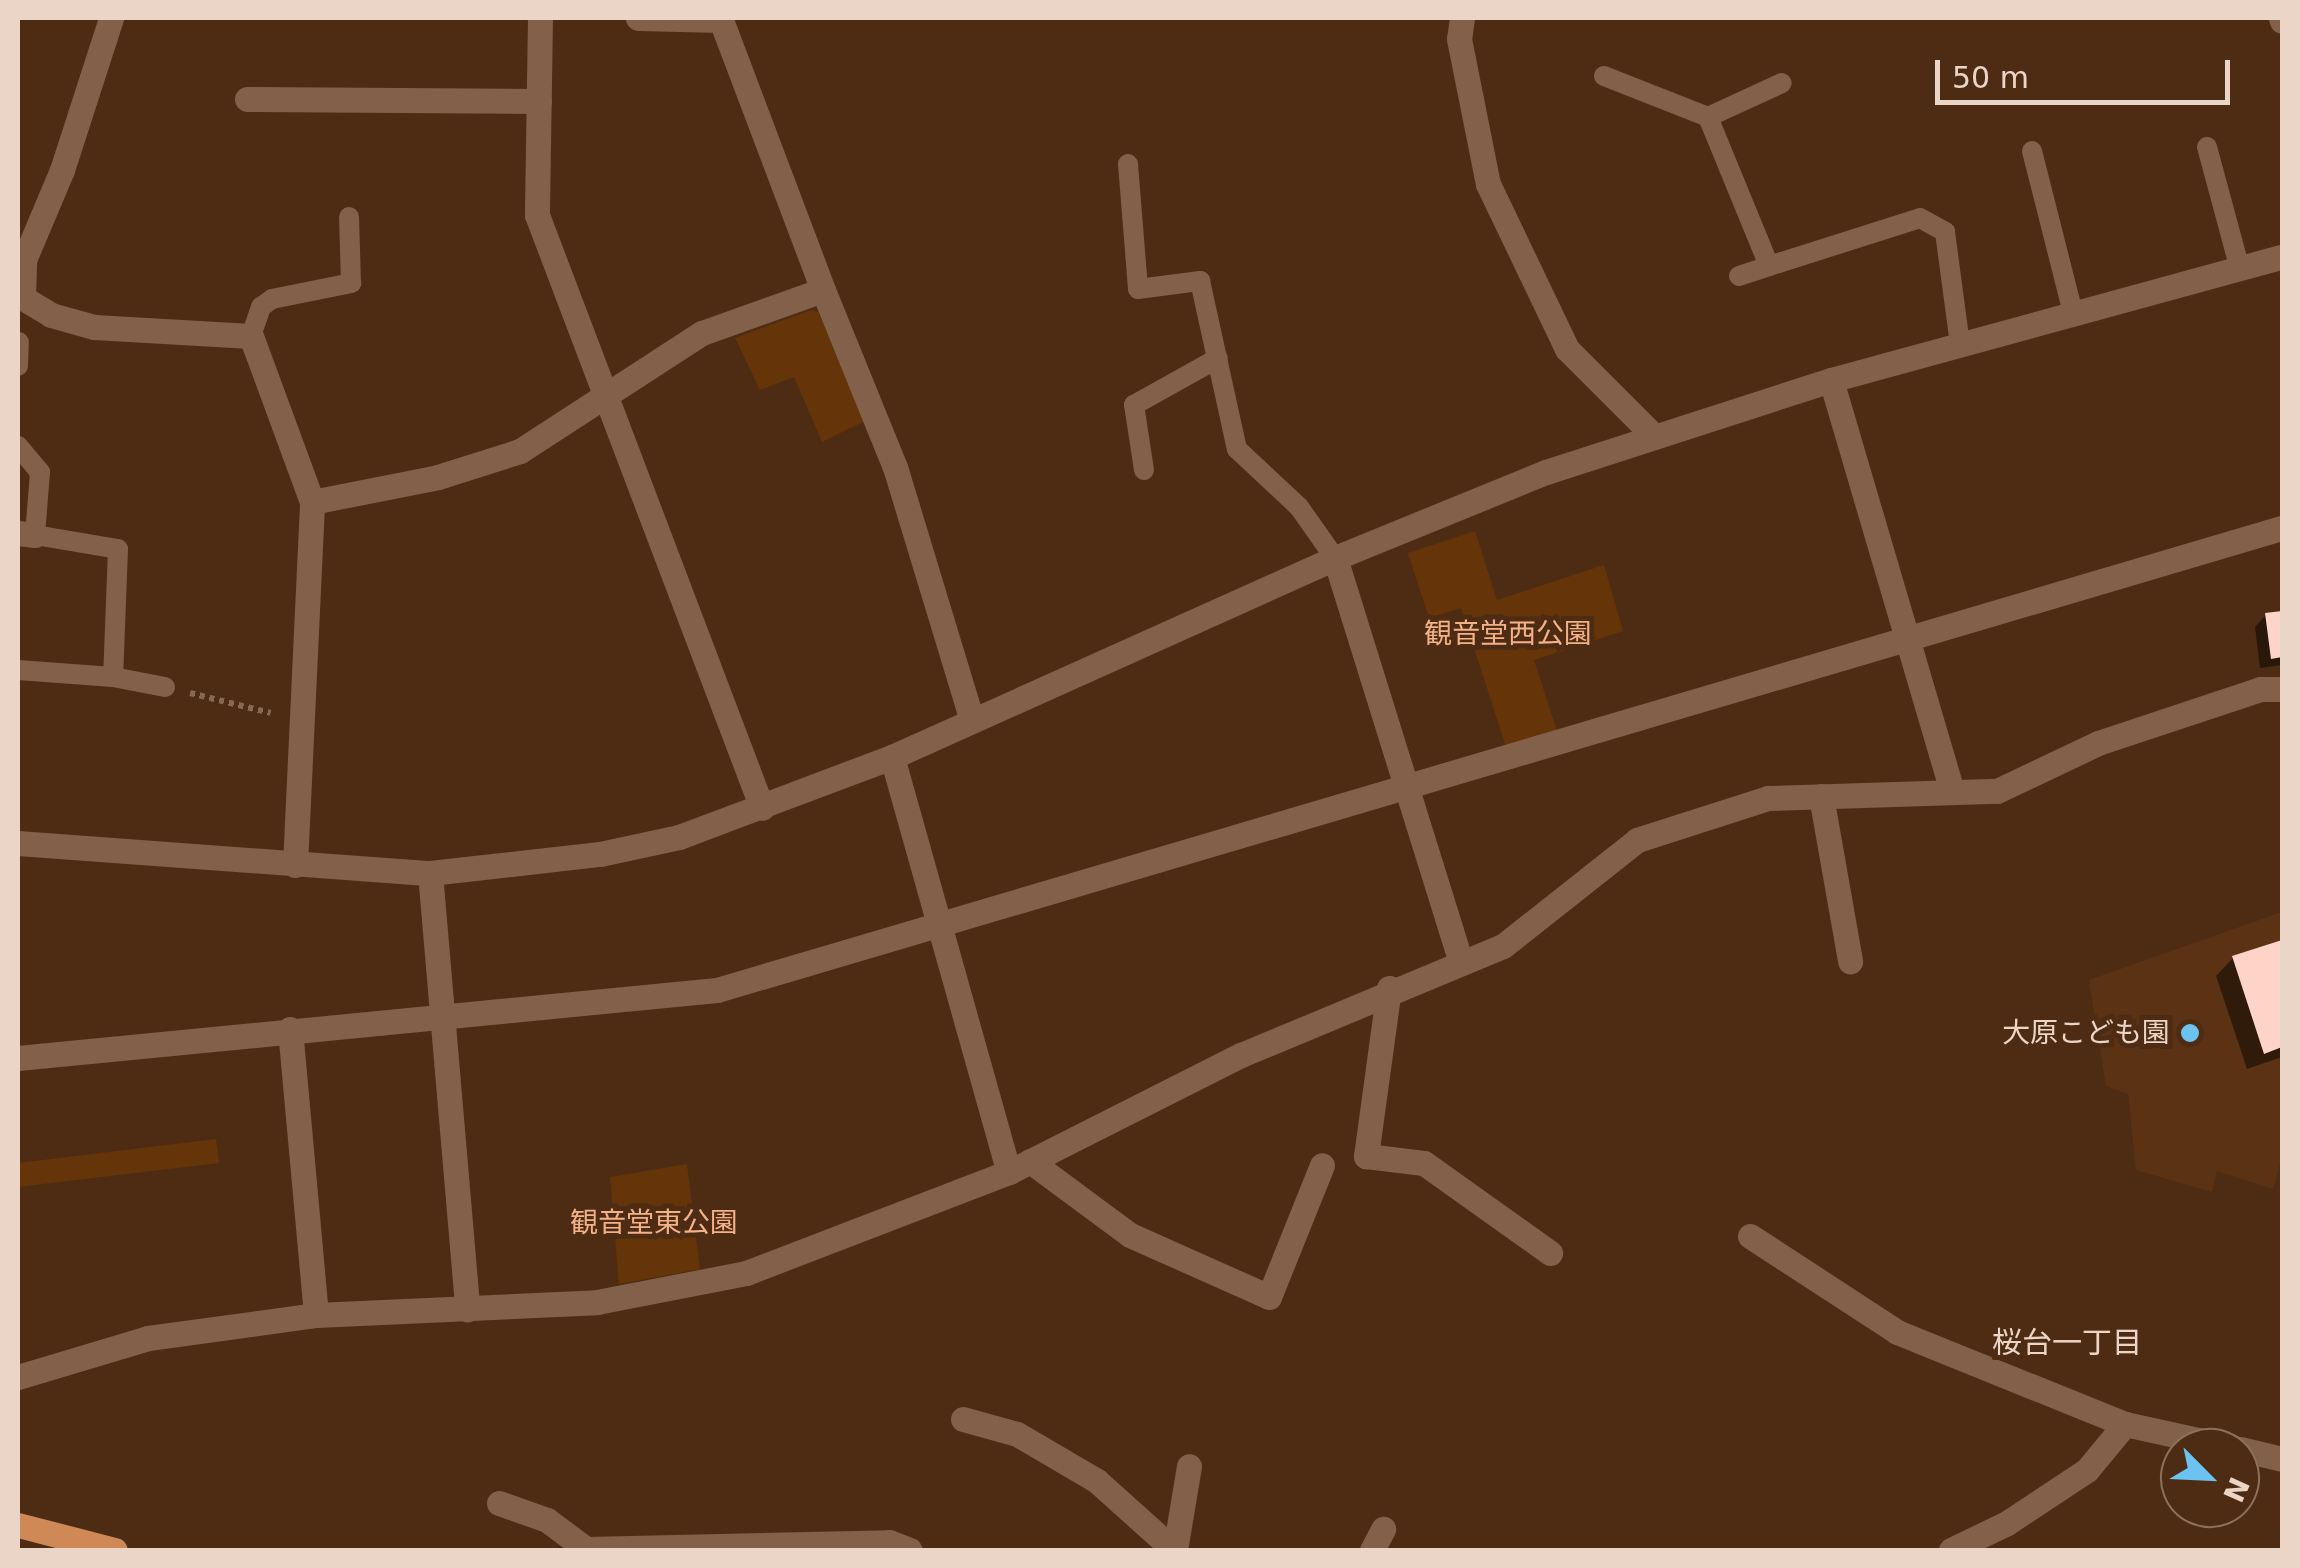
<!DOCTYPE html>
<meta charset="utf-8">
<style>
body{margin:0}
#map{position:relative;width:2300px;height:1568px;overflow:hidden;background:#4e2c13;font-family:"DejaVu Sans","Noto Sans JP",sans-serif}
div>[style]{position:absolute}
.built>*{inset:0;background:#5b3314}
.green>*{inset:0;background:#653409}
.shadow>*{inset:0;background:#0007}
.building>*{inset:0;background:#fed3c8}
.path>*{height:6px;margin-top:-3px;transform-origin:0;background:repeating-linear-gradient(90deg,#866853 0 5px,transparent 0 10px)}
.service>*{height:20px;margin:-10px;padding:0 10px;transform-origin:10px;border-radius:10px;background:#836049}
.minor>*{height:25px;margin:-12.5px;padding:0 12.5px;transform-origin:12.5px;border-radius:12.5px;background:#836049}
.tertiary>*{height:25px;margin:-12.5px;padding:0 12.5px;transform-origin:12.5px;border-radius:12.5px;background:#836049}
.primary>*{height:25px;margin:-12.5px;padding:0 12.5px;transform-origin:12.5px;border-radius:12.5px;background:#cf8957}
.dots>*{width:28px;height:28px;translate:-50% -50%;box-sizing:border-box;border:5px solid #4e2c13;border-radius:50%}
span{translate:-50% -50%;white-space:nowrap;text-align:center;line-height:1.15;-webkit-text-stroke:10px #4e2c13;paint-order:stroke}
.park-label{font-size:28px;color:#f2b187}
.poi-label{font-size:28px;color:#ebd5c7}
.right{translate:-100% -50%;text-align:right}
.neighbourhood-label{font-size:30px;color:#ebd5c7}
.frame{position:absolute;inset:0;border:20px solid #ebd5c7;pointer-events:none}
.north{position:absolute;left:2160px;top:1428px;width:100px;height:100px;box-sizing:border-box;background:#4e2c13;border:2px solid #8d705b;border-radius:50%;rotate:114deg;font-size:28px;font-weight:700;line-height:40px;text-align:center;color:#ebd5c7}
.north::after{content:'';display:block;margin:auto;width:35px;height:45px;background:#6cc3f2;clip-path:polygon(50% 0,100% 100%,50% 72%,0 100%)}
.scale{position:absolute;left:1935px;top:60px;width:295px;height:45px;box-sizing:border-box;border:5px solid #ebd5c7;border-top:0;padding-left:12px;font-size:30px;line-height:35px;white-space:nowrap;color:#ebd5c7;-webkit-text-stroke:8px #4e2c13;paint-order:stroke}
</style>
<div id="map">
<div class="built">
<div style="clip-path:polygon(2282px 912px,2282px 1157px,2273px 1189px,2217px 1171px,2212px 1192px,2136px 1170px,2128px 1094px,2106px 1086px,2089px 980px)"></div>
</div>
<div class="green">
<div style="clip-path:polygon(811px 310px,818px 312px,865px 421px,822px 442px,794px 377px,760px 390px,735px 338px)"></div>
<div style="clip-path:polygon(1475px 531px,1497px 600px,1604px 565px,1623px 631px,1534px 660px,1558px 734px,1507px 750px,1461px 608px,1429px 618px,1408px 553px)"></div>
<div style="clip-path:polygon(216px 1139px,219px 1163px,18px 1187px,18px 1163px)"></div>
<div style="clip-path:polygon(687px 1164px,700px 1269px,619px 1284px,610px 1177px)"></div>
</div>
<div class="shadow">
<div style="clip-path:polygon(2282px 614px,2282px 665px,2260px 668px,2255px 627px,2266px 615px)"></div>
<div style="clip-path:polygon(2282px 942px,2282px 1057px,2247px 1069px,2216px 976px,2233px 958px)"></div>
</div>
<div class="building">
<div style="clip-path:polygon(2282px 611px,2282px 657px,2271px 659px,2265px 613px)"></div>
<div style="clip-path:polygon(2282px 940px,2282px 1047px,2264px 1054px,2232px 956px)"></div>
</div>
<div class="path">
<div style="left:190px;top:693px;width:83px;rotate:13.9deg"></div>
</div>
<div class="service">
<div style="left:1604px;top:76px;width:112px;rotate:21.5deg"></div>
<div style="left:1708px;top:117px;width:161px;rotate:67.7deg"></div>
<div style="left:1769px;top:266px;width:158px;rotate:-17.6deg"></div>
<div style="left:1920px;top:218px;width:29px;rotate:29deg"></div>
<div style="left:1945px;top:232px;width:113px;rotate:82.4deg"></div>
<div style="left:1708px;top:117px;width:81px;rotate:-24.7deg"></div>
<div style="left:2207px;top:147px;width:123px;rotate:74.9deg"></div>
<div style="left:2032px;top:151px;width:167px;rotate:75.8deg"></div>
<div style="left:1128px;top:164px;width:125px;rotate:85.4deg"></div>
<div style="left:1138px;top:289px;width:63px;rotate:-7.4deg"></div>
<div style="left:1200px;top:281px;width:172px;rotate:77.6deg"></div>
<div style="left:1237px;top:449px;width:85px;rotate:43.1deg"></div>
<div style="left:1299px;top:507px;width:62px;rotate:54.8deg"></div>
<div style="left:1739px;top:276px;width:32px;rotate:-18deg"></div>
<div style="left:251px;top:336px;width:31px;rotate:-71deg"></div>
<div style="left:261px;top:307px;width:14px;rotate:-36deg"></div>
<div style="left:272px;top:299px;width:81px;rotate:-11.4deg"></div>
<div style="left:351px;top:283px;width:66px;rotate:-91.7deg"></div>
<div style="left:18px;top:366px;width:24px;rotate:-88deg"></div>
<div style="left:18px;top:446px;width:34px;rotate:50deg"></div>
<div style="left:40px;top:472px;width:63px;rotate:94.5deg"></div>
<div style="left:35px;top:535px;width:84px;rotate:9.6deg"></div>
<div style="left:118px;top:549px;width:128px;rotate:92.2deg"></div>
<div style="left:113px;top:677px;width:95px;rotate:-175.8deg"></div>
<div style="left:1144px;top:470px;width:66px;rotate:-98.7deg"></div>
<div style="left:1134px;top:405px;width:96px;rotate:-29.2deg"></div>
<div style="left:113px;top:677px;width:53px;rotate:10.9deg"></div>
</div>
<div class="minor">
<div style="left:540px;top:18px;width:197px;rotate:90.9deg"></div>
<div style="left:537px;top:215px;width:634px;rotate:69.22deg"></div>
<div style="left:638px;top:18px;width:83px;rotate:1.4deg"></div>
<div style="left:721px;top:20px;width:289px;rotate:69.3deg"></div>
<div style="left:1462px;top:18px;width:21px;rotate:98deg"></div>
<div style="left:1459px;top:39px;width:148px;rotate:78.7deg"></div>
<div style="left:1488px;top:184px;width:183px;rotate:64.4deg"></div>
<div style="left:1567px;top:349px;width:122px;rotate:45deg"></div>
<div style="left:247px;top:99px;width:292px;rotate:0.4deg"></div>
<div style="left:18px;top:295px;width:39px;rotate:31deg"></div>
<div style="left:51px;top:315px;width:45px;rotate:15.6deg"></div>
<div style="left:94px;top:327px;width:157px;rotate:3.3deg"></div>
<div style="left:251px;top:336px;width:177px;rotate:69.8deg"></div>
<div style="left:23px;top:295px;width:35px;rotate:-88deg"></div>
<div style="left:24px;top:260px;width:98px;rotate:-67.1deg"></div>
<div style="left:62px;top:170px;width:160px;rotate:-72.1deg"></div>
<div style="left:1831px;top:380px;width:429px;rotate:73.6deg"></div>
<div style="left:18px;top:533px;width:17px;rotate:7deg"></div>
<div style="left:1335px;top:558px;width:421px;rotate:72.7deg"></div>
<div style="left:892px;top:757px;width:431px;rotate:74.3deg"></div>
<div style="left:1821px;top:796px;width:168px;rotate:80deg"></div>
<div style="left:295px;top:865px;width:363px;rotate:-87.3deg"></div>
<div style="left:312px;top:502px;width:128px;rotate:-11.2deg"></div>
<div style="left:438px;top:477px;width:86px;rotate:-17.6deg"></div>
<div style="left:520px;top:451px;width:217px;rotate:-33deg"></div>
<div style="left:702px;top:333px;width:128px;rotate:-19.6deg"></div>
<div style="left:823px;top:290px;width:191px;rotate:67.9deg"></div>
<div style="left:895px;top:467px;width:265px;rotate:73.1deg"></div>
<div style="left:430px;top:873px;width:438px;rotate:85.1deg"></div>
<div style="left:1389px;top:988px;width:170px;rotate:97.8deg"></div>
<div style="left:1366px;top:1156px;width:58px;rotate:6.9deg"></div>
<div style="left:1424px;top:1163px;width:155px;rotate:35.5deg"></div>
<div style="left:290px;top:1029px;width:287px;rotate:84.8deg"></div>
<div style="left:18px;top:1058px;width:702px;rotate:-5.56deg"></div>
<div style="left:717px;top:990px;width:1632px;rotate:-16.45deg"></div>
<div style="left:1030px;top:1161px;width:124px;rotate:36.5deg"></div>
<div style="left:1130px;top:1235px;width:152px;rotate:24deg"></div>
<div style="left:1269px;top:1297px;width:142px;rotate:-68.1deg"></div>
<div style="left:1750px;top:1236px;width:176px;rotate:33.1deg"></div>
<div style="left:1897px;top:1332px;width:246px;rotate:22deg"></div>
<div style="left:2125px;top:1424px;width:112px;rotate:12.4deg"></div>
<div style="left:18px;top:1377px;width:136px;rotate:-16.7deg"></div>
<div style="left:148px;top:1338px;width:170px;rotate:-7.8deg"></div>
<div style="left:316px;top:1315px;width:281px;rotate:-2.6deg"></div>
<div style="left:597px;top:1302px;width:152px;rotate:-11deg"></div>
<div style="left:746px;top:1273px;width:282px;rotate:-21deg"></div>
<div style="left:1009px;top:1172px;width:260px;rotate:-26.8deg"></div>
<div style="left:1241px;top:1055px;width:284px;rotate:-22.6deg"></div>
<div style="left:1503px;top:946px;width:171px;rotate:-38.3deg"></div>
<div style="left:1637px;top:840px;width:138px;rotate:-17.8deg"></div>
<div style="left:1768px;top:798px;width:229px;rotate:-1.8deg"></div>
<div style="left:1997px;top:791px;width:112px;rotate:-25.4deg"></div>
<div style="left:2098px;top:743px;width:171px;rotate:-18.4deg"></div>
<div style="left:2260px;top:689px;width:22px"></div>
<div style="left:963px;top:1419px;width:56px;rotate:15.5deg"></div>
<div style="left:1017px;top:1434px;width:93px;rotate:30.4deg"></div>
<div style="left:1097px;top:1481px;width:103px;rotate:41.9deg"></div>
<div style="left:2240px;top:1449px;width:43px;rotate:13.4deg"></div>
<div style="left:499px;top:1503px;width:51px;rotate:19.5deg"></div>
<div style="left:547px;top:1520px;width:49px;rotate:36.6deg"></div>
<div style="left:586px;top:1549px;width:303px;rotate:-1.3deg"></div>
<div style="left:889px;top:1542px;width:22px;rotate:21deg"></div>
<div style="left:1175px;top:1550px;width:85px;rotate:-80.5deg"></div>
<div style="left:1372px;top:1550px;width:24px;rotate:-62deg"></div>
<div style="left:1951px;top:1550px;width:62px;rotate:-25.7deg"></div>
<div style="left:2007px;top:1523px;width:96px;rotate:-33.5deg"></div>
<div style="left:2087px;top:1470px;width:60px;rotate:-50.4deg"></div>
</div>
<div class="tertiary">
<div style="left:2281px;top:18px;width:3px;rotate:72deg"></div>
<div style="left:18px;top:843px;width:413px;rotate:4.2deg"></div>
<div style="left:430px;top:873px;width:171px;rotate:-6.4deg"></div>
<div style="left:600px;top:854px;width:81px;rotate:-12.1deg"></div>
<div style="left:679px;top:837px;width:228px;rotate:-20.6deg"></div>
<div style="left:892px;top:757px;width:486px;rotate:-24.2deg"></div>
<div style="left:1335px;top:558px;width:228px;rotate:-22.2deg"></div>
<div style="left:1546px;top:472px;width:299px;rotate:-17.9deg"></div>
<div style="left:1831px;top:380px;width:467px;rotate:-15.3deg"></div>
</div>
<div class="primary">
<div style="left:18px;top:1525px;width:100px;rotate:14.5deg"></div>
</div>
<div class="dots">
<div style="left:2190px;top:1033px;background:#6cc3f2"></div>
</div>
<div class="park-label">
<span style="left:1508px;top:634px">観音堂西公園</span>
<span style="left:654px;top:1223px">観音堂東公園</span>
</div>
<div class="poi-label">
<span class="right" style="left:2170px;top:1033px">大原こども園</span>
</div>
<div class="neighbourhood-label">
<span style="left:2067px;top:1343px">桜台一丁目</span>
</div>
<div class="frame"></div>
<div class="north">N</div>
<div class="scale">50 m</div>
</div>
